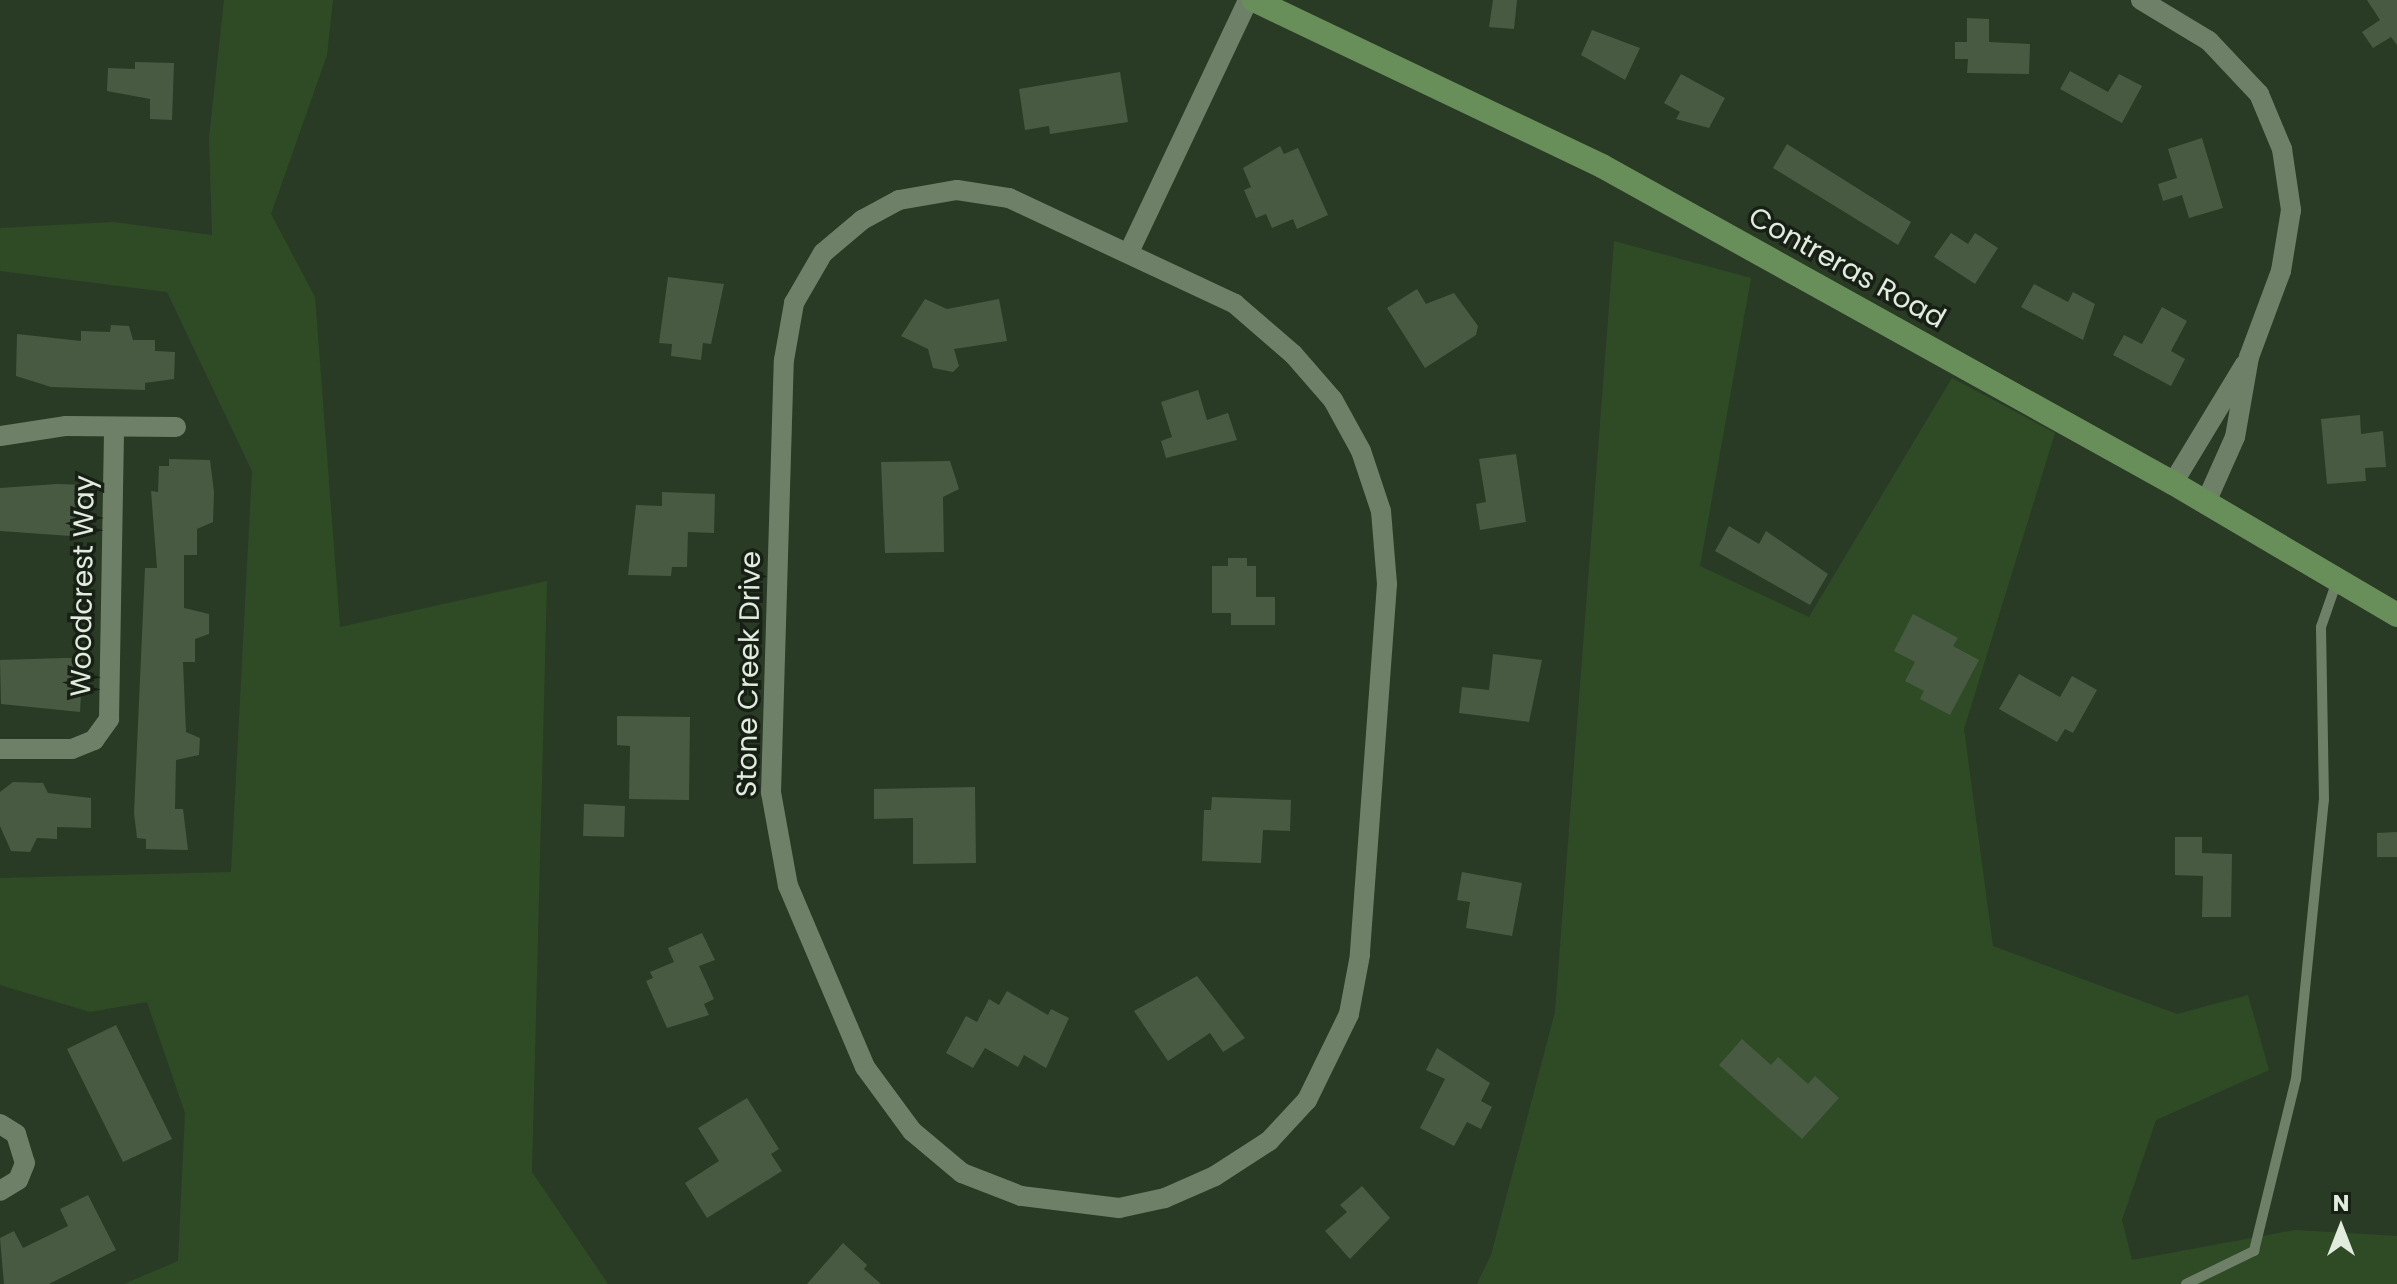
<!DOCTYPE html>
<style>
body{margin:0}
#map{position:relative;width:2397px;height:1284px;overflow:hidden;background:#2a3b25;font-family:Poppins,sans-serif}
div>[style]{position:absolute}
.green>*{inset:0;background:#2f4b26}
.building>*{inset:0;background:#485a42}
.lane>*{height:10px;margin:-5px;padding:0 5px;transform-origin:5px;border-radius:5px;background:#6e8168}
.street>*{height:20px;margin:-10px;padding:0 10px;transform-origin:10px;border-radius:10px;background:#6e8168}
.secondary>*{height:24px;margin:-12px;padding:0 12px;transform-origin:12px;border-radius:12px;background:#688f5a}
span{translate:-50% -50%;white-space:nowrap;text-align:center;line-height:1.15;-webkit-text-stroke:7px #182016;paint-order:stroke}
.street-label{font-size:28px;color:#e1ecde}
.north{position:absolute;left:2301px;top:1188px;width:80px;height:80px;-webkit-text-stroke:6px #182016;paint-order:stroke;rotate:0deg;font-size:22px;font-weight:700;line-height:32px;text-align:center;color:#e1ecde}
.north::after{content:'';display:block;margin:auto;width:28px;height:36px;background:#e1ecde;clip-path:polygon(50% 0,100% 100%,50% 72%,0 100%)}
</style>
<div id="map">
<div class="green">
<div style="clip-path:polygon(224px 0,333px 0,327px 55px,271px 214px,315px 297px,340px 627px,547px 581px,532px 1172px,608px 1284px,124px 1284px,178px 1261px,185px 1113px,147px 1002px,90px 1012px,0 985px,0 878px,231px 872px,252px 471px,167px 292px,0 271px,0 228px,113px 222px,212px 235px,209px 138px)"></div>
<div style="clip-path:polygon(1614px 241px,1751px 278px,1700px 566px,1809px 617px,1952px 378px,2055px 433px,1964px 729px,1993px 946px,2177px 1014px,2248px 995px,2269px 1070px,2156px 1120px,2122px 1220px,2132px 1260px,2295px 1230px,2397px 1236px,2397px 1284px,1477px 1284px,1491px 1255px,1555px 1012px)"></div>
</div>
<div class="building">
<div style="clip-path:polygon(1493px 0,1517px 0,1514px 29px,1489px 27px)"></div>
<div style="clip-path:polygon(2367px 0,2397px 0,2397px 45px,2391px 37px,2373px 48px,2362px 32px,2380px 20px)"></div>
<div style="clip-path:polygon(1967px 18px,1989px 19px,1989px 42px,2030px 44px,2029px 74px,1967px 73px,1968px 59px,1955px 59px,1955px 42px,1967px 42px)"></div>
<div style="clip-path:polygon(1592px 30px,1640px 48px,1625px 80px,1581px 55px)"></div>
<div style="clip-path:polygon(135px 62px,174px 63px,172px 120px,150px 119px,150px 99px,107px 91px,108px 68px,135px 69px)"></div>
<div style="clip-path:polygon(2070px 71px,2108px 92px,2119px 74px,2142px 86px,2122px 123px,2060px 89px)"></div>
<div style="clip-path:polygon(1120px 72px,1128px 122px,1050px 134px,1049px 126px,1025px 130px,1019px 89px)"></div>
<div style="clip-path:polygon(1681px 74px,1725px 98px,1709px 128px,1676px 119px,1680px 112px,1664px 103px)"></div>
<div style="clip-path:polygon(2202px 138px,2223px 208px,2189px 218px,2182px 195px,2163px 201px,2158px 184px,2177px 178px,2168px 149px)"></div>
<div style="clip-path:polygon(1787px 144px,1911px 222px,1898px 245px,1773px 168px)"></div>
<div style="clip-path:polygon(1280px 146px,1284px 154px,1298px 148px,1328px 215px,1297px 229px,1293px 219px,1272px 228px,1266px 214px,1256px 218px,1244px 190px,1251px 187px,1243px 168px)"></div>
<div style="clip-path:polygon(1951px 233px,1968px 244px,1975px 233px,1998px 248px,1975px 284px,1934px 257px)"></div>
<div style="clip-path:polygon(668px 277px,724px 284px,711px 344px,703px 343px,701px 360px,671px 356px,672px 344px,659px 343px)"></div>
<div style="clip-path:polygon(2034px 284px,2068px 302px,2073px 292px,2095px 304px,2083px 340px,2021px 307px)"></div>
<div style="clip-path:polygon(1417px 289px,1426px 304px,1454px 293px,1478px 326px,1476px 335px,1425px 368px,1387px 308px)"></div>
<div style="clip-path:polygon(925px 299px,947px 309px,999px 299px,1007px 341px,954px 349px,959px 366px,953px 372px,933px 368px,928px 349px,901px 336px)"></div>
<div style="clip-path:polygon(2162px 307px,2187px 321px,2171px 351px,2185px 359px,2171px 386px,2113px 355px,2124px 335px,2142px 344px)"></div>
<div style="clip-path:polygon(111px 325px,129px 326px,133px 340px,155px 340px,155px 351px,175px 352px,174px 379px,145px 383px,145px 390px,51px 387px,16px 376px,17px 334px,81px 341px,81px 331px,110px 332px)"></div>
<div style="clip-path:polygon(1198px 390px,1207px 420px,1228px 413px,1237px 440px,1166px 458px,1161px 441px,1172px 437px,1161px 402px)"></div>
<div style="clip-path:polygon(2360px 415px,2361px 434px,2383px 431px,2386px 467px,2365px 468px,2366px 481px,2327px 484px,2321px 419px)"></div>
<div style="clip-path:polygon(1516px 454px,1526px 522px,1480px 530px,1476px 504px,1486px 502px,1479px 459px)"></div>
<div style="clip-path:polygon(169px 459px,210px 460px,214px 492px,213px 522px,197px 529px,197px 555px,184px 555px,184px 608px,209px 614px,209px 634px,195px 639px,195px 662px,183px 662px,186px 732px,200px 738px,199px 755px,176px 760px,175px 809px,183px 809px,188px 850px,146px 849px,146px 839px,137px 838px,134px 813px,145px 568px,157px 568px,151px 491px,158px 492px,159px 466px,169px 466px)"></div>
<div style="clip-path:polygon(950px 461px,959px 489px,943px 497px,944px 552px,885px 553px,881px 462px)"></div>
<div style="clip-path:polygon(57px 484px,86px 485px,85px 537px,0 531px,0 488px)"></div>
<div style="clip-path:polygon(662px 492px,715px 494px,714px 533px,688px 532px,687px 567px,672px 567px,671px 576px,628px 575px,636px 505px,662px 506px)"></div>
<div style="clip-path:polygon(1729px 526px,1759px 544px,1766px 531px,1828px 574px,1810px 605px,1715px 551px)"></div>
<div style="clip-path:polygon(1228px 558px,1247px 558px,1247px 566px,1256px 566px,1256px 597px,1275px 597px,1275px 625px,1231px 625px,1231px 613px,1212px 613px,1212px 566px,1228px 566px)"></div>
<div style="clip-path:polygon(1913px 614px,1958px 638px,1953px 646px,1979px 660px,1950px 715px,1920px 699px,1924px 691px,1905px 681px,1915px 662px,1894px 651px)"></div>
<div style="clip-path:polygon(1493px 654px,1542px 660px,1529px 722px,1459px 713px,1462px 687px,1489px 690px)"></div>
<div style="clip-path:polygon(64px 658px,83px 658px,80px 712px,1px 704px,0 660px)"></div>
<div style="clip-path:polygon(2019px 674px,2060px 697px,2072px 676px,2097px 690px,2073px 733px,2065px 729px,2057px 742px,1999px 709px)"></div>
<div style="clip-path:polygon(617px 716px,690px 717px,689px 800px,629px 799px,630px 746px,617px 745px)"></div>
<div style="clip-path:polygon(13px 782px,43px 783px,48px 793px,91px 798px,91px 828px,57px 827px,57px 839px,37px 838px,30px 852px,11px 851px,0 826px,0 792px)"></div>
<div style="clip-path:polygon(975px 787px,976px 863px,913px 864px,913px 818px,874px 819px,874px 789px)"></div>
<div style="clip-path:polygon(1212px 797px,1291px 800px,1290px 831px,1263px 830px,1261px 863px,1202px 861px,1204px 810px,1211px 810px)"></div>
<div style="clip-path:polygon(584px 804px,625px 806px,624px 837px,583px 836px)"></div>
<div style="clip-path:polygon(2397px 832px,2397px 857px,2377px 857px,2377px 833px)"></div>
<div style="clip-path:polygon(2175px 837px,2202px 837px,2202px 853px,2232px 854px,2231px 917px,2202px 917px,2203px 876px,2175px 875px)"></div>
<div style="clip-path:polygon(1462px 872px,1522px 883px,1512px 936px,1466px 928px,1470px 902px,1457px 900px)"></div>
<div style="clip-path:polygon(702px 933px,715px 960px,699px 966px,714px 999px,704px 1004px,709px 1015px,667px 1028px,646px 981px,653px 978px,650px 972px,674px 962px,668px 948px)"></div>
<div style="clip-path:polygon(1197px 976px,1245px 1038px,1223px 1052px,1210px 1033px,1168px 1061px,1134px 1011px)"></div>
<div style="clip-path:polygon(1007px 991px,1048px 1015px,1051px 1009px,1069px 1018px,1046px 1068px,1024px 1055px,1018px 1067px,985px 1048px,973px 1068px,946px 1053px,966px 1016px,977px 1022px,989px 999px,999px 1005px)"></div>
<div style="clip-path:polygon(116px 1025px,172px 1139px,123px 1162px,67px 1049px)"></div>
<div style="clip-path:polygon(1742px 1039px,1771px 1065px,1778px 1057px,1808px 1084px,1815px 1076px,1839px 1098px,1802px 1139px,1719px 1065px)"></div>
<div style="clip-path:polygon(1437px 1048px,1490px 1083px,1481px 1101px,1492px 1107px,1481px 1129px,1467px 1122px,1454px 1146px,1420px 1128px,1445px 1079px,1426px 1070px)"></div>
<div style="clip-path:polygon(747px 1098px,779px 1149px,771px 1154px,782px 1171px,707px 1218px,685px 1183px,719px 1161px,698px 1128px)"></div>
<div style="clip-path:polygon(1362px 1186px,1390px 1218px,1350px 1259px,1325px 1231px,1347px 1212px,1340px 1205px)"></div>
<div style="clip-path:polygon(88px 1195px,116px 1250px,49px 1284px,4px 1284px,0 1238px,14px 1231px,23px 1248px,68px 1226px,60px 1209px)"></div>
<div style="clip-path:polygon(843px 1243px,867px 1265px,864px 1269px,881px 1284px,807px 1284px)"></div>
</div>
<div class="lane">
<div style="left:2186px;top:1284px;width:76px;rotate:-25.9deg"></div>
<div style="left:2254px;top:1251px;width:177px;rotate:-76.3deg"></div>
<div style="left:2296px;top:1079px;width:280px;rotate:-84.3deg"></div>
<div style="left:2324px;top:800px;width:173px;rotate:-91deg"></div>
<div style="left:2321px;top:627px;width:49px;rotate:-70.8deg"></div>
</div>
<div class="street">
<div style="left:2141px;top:0;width:79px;rotate:31.1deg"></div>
<div style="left:2209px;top:41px;width:73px;rotate:46.7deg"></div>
<div style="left:2259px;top:94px;width:60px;rotate:67.3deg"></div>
<div style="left:2282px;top:149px;width:62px;rotate:81.6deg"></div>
<div style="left:2291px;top:210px;width:62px;rotate:99.3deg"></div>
<div style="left:2281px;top:271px;width:92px;rotate:110.4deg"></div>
<div style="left:2249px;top:357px;width:81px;rotate:99.9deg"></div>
<div style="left:2235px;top:437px;width:71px;rotate:114deg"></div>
<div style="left:957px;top:190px;width:53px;rotate:8.7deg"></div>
<div style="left:1009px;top:198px;width:250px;rotate:25.1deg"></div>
<div style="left:1235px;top:304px;width:77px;rotate:40.8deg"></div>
<div style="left:1293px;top:354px;width:61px;rotate:49deg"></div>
<div style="left:1333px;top:400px;width:58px;rotate:61.2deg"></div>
<div style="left:1361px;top:451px;width:63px;rotate:71.6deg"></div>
<div style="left:1381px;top:511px;width:73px;rotate:85.3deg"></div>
<div style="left:1387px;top:584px;width:372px;rotate:94.2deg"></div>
<div style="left:1360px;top:955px;width:60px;rotate:100.6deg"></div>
<div style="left:1349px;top:1014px;width:96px;rotate:116deg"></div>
<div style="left:1307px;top:1100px;width:56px;rotate:132.8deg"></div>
<div style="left:1269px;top:1141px;width:64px;rotate:147.1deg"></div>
<div style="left:1215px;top:1176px;width:55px;rotate:156.3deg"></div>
<div style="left:1165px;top:1198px;width:47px;rotate:167.7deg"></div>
<div style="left:1119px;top:1208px;width:99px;rotate:-173deg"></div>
<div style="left:1021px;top:1196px;width:63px;rotate:-158.7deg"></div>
<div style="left:962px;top:1173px;width:65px;rotate:-140deg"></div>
<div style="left:912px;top:1131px;width:79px;rotate:-126.3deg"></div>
<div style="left:865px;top:1067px;width:197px;rotate:-113deg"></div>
<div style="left:788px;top:886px;width:96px;rotate:-100.3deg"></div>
<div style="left:771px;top:792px;width:432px;rotate:-88.3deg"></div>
<div style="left:784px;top:360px;width:58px;rotate:-80deg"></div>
<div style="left:794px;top:303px;width:58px;rotate:-59.9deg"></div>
<div style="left:823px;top:253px;width:51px;rotate:-40.2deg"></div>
<div style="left:862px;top:220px;width:42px;rotate:-28.4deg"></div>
<div style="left:899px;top:200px;width:59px;rotate:-9.8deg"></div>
<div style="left:1130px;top:250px;width:276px;rotate:-64.7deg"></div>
<div style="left:0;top:436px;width:67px;rotate:-8.6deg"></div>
<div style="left:66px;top:426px;width:110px;rotate:0.5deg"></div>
<div style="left:2173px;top:483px;width:139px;rotate:-58.8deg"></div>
<div style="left:0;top:749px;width:72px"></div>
<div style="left:72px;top:749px;width:24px;rotate:-22deg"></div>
<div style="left:94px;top:740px;width:26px;rotate:-54deg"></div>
<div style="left:109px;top:719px;width:292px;rotate:-89deg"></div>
<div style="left:0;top:1124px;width:19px;rotate:32deg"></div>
<div style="left:16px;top:1134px;width:30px;rotate:73deg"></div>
<div style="left:25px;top:1163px;width:18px;rotate:112deg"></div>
<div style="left:18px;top:1180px;width:21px;rotate:149deg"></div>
</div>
<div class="secondary">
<div style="left:1254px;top:0;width:386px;rotate:25.5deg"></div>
<div style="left:1602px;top:166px;width:653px;rotate:29.04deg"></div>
<div style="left:2173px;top:483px;width:260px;rotate:30.5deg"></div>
</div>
<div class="street-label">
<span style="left:1847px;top:268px;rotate:29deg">Contreras Road</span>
<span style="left:83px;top:586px;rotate:-89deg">Woodcrest Way</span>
<span style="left:749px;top:674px;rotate:-89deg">Stone Creek Drive</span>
</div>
<div class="north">N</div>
</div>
